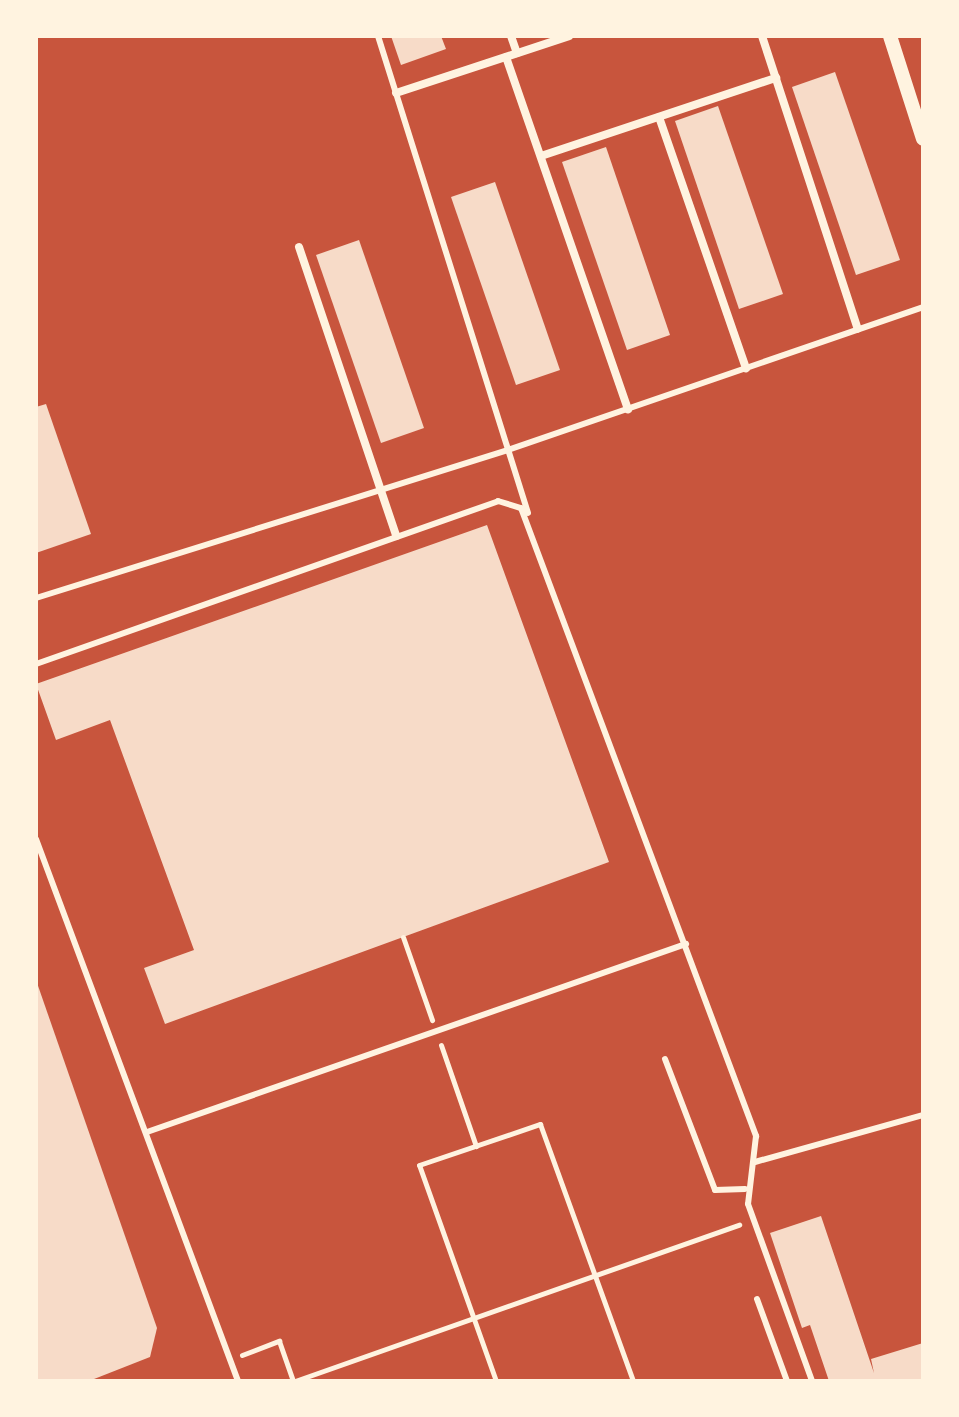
<!DOCTYPE html>
<style>
body{margin:0}
#map{position:relative;width:959px;height:1417px;overflow:hidden;background:#c8553d;font-family:Commissioner,sans-serif}
div>[style]{position:absolute}
.building>*{inset:0;background:#f7dbc8}
.path>*{height:5px;margin:-2.5px;padding:0 2.5px;transform-origin:2.5px;border-radius:2.5px;background:#fff3e0}
.service>*{height:6px;margin:-3px;padding:0 3px;transform-origin:3px;border-radius:3px;background:#fff3e0}
.minor>*{height:8px;margin:-4px;padding:0 4px;transform-origin:4px;border-radius:4px;background:#fff3e0}
.tertiary>*{height:14px;margin:-7px;padding:0 7px;transform-origin:7px;border-radius:7px;background:#fff3e0}
span{translate:-50% -50%;white-space:nowrap;text-align:center;line-height:1.15;-webkit-text-stroke:6px #fff3e0;paint-order:stroke}
.frame{position:absolute;inset:0;border:38px solid #fff3e0;pointer-events:none}
</style>
<div id="map">
<div class="building">
<div style="clip-path:polygon(391px 36px,441px 36px,446px 49px,401px 65px)"></div>
<div style="clip-path:polygon(835px 72px,900px 260px,856px 275px,792px 87px)"></div>
<div style="clip-path:polygon(718px 106px,783px 294px,739px 309px,675px 121px)"></div>
<div style="clip-path:polygon(606px 147px,670px 335px,627px 350px,562px 162px)"></div>
<div style="clip-path:polygon(495px 182px,560px 370px,516px 385px,451px 197px)"></div>
<div style="clip-path:polygon(359px 240px,424px 428px,381px 443px,316px 255px)"></div>
<div style="clip-path:polygon(46px 404px,91px 534px,36px 553px,36px 407px)"></div>
<div style="clip-path:polygon(487px 525px,609px 862px,165px 1024px,144px 968px,194px 950px,110px 720px,56px 740px,36px 684px)"></div>
<div style="clip-path:polygon(36px 980px,157px 1328px,150px 1357px,89px 1381px,36px 1381px)"></div>
<div style="clip-path:polygon(821px 1216px,874px 1373px,871px 1359px,923px 1343px,923px 1381px,829px 1381px,810px 1325px,802px 1328px,770px 1233px)"></div>
</div>
<div class="path">
<div style="left:403px;top:937px;width:88px;rotate:70.7deg"></div>
<div style="left:441px;top:1045px;width:107px;rotate:70.9deg"></div>
<div style="left:242px;top:1355px;width:40px;rotate:-21deg"></div>
<div style="left:279px;top:1341px;width:42px;rotate:70.7deg"></div>
<div style="left:295px;top:1381px;width:471px;rotate:-19.4deg"></div>
<div style="left:496px;top:1381px;width:229px;rotate:-109.6deg"></div>
<div style="left:419px;top:1165px;width:128px;rotate:-18.7deg"></div>
<div style="left:540px;top:1124px;width:273px;rotate:70.1deg"></div>
</div>
<div class="service">
<div style="left:378px;top:36px;width:500px;rotate:72.54deg"></div>
<div style="left:36px;top:598px;width:495px;rotate:-17.4deg"></div>
<div style="left:508px;top:450px;width:439px;rotate:-19deg"></div>
<div style="left:36px;top:664px;width:490px;rotate:-19.4deg"></div>
<div style="left:498px;top:501px;width:24px;rotate:17deg"></div>
<div style="left:521px;top:508px;width:671px;rotate:69.48deg"></div>
<div style="left:756px;top:1136px;width:68px;rotate:96.7deg"></div>
<div style="left:748px;top:1204px;width:188px;rotate:70.1deg"></div>
<div style="left:36px;top:839px;width:578px;rotate:69.56deg"></div>
<div style="left:665px;top:1059px;width:140px;rotate:69.1deg"></div>
<div style="left:715px;top:1190px;width:30px;rotate:-2deg"></div>
<div style="left:147px;top:1132px;width:571px;rotate:-19.23deg"></div>
<div style="left:755px;top:1162px;width:174px;rotate:-15.6deg"></div>
<div style="left:757px;top:1299px;width:87px;rotate:69.9deg"></div>
</div>
<div class="minor">
<div style="left:511px;top:36px;width:18px;rotate:71deg"></div>
<div style="left:762px;top:36px;width:308px;rotate:71.9deg"></div>
<div style="left:506px;top:57px;width:373px;rotate:70.9deg"></div>
<div style="left:396px;top:93px;width:182px;rotate:-18.2deg"></div>
<div style="left:659px;top:117px;width:266px;rotate:70.9deg"></div>
<div style="left:541px;top:156px;width:248px;rotate:-18.4deg"></div>
<div style="left:299px;top:247px;width:305px;rotate:71.4deg"></div>
</div>
<div class="tertiary">
<div style="left:890px;top:36px;width:108px;rotate:72.2deg"></div>
</div>
<div class="frame"></div>
</div>
